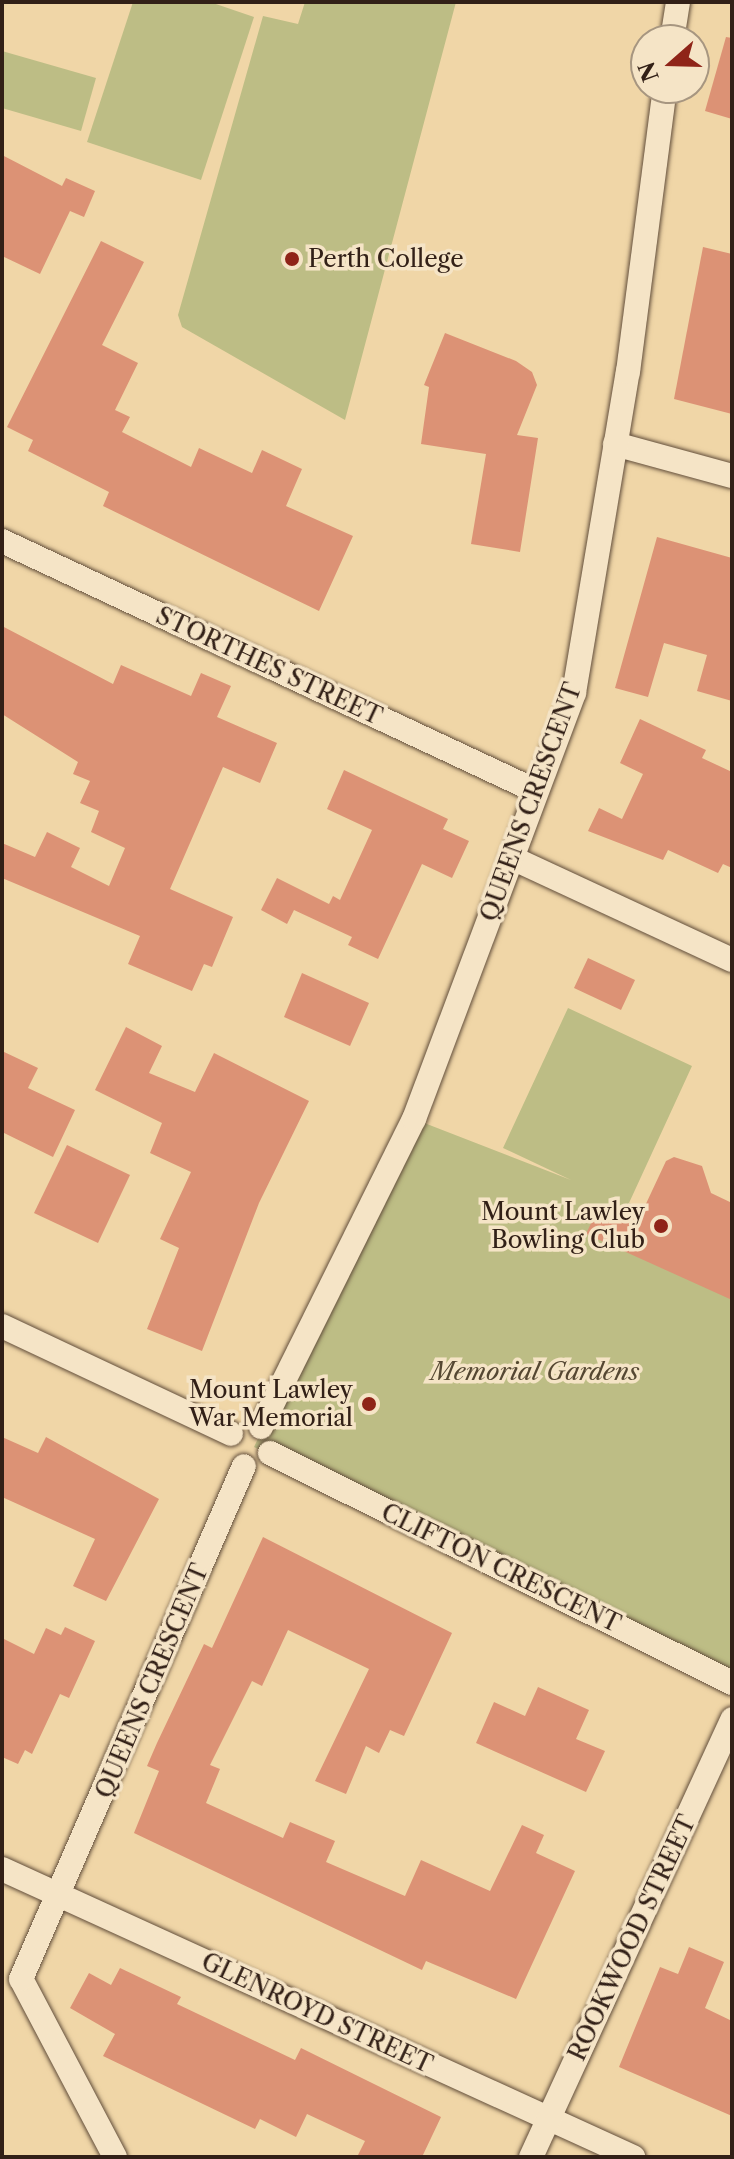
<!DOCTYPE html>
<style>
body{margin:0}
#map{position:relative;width:734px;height:2159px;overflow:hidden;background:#f0d6a7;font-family:"Libre Caslon Text",serif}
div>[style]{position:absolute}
.green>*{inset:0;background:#bdbd85}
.building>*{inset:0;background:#dc9275}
.roads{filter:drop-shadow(0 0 2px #624e3b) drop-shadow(0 0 2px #624e3b)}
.street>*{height:24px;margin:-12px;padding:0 12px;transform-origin:12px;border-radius:12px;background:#f5e4c6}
.dots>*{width:22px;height:22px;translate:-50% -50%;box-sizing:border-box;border:4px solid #f5e4c6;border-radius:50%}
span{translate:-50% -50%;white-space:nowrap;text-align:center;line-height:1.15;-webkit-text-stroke:7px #f5e4c6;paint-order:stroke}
.poi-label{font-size:24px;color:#322017}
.left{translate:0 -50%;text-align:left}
.right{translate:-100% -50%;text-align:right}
.street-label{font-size:24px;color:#322017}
.park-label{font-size:24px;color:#554732;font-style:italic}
.frame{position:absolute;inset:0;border:4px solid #322017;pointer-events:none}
.north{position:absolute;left:630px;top:24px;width:80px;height:80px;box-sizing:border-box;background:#f5e4c6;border:2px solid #a79680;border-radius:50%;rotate:250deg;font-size:22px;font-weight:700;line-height:32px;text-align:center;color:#322017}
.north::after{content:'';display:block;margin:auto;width:28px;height:36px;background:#8f2418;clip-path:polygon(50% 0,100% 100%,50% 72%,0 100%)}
</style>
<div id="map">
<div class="green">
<div style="clip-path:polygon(133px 2px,210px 2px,254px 17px,201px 180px,87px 142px)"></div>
<div style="clip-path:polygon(305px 2px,456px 2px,345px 420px,182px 327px,178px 315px,263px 16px,298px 24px)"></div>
<div style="clip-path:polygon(2px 51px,96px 78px,81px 131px,2px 108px)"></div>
<div style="clip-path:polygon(568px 1008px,692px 1066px,629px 1203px,732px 1243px,730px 1682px,254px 1447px,414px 1119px,571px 1180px,503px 1148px)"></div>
</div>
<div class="building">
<div style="clip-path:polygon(726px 37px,732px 38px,732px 119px,705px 111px)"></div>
<div style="clip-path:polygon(2px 155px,62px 186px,66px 178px,95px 191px,84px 217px,70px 211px,40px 274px,2px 256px)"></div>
<div style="clip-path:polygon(101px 241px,144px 262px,102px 345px,138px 363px,115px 410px,130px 417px,122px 432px,191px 467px,199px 448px,252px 473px,262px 450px,302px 469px,286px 506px,353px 536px,319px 611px,103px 506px,109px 492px,28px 451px,33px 440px,7px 427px)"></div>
<div style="clip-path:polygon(703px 247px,732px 254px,732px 414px,674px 399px)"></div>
<div style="clip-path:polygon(445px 333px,516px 361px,532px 372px,537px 385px,517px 435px,538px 438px,520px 552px,471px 544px,486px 454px,421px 444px,429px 387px,424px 385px)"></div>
<div style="clip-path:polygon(657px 537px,732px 558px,732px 701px,697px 691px,707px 655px,664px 643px,648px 697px,615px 688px)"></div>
<div style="clip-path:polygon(2px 626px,113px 684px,121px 665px,191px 696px,201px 673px,231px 686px,217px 717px,277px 743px,260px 783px,223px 767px,170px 889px,233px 917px,212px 967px,204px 964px,192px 991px,128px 964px,140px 936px,2px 878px,2px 843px,35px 857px,47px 832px,80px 848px,71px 867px,109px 886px,125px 848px,91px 832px,99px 811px,80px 803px,90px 781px,73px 774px,78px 762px,2px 714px)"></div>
<div style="clip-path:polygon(640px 719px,706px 750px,702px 758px,732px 772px,732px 868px,723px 864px,718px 873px,668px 850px,663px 860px,588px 831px,599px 808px,622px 819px,643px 774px,620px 763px)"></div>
<div style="clip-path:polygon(344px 770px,448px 819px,443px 829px,469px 841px,452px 878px,422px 864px,378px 959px,348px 945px,352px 937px,294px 910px,287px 924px,261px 910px,277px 878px,329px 904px,333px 896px,340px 900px,372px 830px,327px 809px)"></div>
<div style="clip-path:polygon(588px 958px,635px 980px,621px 1010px,574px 988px)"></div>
<div style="clip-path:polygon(302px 973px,369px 1003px,350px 1046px,284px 1017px)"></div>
<div style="clip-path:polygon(126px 1027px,162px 1046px,149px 1073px,195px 1092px,214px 1053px,309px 1101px,259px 1203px,202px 1351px,147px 1329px,179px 1248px,160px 1239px,191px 1172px,150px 1153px,162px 1123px,95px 1090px)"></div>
<div style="clip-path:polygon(2px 1051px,38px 1068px,28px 1088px,75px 1110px,53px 1157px,2px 1132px)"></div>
<div style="clip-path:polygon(67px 1145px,130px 1175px,98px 1243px,34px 1213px)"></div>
<div style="clip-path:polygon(674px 1157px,702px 1166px,711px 1193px,732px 1203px,732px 1300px,586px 1234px,599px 1206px,624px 1217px,644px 1208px,666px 1161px)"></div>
<div style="clip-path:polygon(2px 1437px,38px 1453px,46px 1437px,159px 1499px,106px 1601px,73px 1586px,95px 1539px,2px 1497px)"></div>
<div style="clip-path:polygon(263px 1537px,452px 1633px,404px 1736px,390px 1730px,379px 1753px,366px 1746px,346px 1794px,315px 1781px,369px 1669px,288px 1630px,262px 1686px,252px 1681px,210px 1765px,220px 1769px,206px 1803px,283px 1838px,290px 1822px,335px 1841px,326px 1862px,405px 1896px,421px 1860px,490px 1891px,522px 1825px,544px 1835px,536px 1853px,575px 1871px,516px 1999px,426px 1961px,422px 1970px,134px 1833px,159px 1771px,147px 1766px,157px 1743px,204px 1644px,212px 1648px)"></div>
<div style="clip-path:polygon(65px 1627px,95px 1641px,69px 1698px,60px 1694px,32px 1754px,25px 1750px,18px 1764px,2px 1757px,2px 1638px,34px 1654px,46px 1628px,61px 1635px)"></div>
<div style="clip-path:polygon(538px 1687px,589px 1710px,576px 1739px,605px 1751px,586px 1792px,476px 1743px,494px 1702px,525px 1716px)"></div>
<div style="clip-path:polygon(689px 1947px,724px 1962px,705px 2008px,732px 2021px,732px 2116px,619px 2067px,660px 1967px,678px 1974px)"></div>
<div style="clip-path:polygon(120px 1968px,181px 1997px,177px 2004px,295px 2060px,301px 2048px,441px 2117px,422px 2157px,357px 2157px,365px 2141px,307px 2114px,296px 2137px,260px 2119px,255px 2129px,103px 2056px,115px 2034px,70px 2008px,89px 1973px,111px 1985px)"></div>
</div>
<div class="roads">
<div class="street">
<div style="left:672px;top:40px;width:38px;rotate:-81deg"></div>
<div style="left:615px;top:444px;width:121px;rotate:15.3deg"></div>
<div style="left:2px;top:541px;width:590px;rotate:25.09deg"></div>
<div style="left:512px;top:858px;width:242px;rotate:24.9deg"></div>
<div style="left:2px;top:1326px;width:253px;rotate:25.2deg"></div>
<div style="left:261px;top:1427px;width:344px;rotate:-63.6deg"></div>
<div style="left:414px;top:1119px;width:455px;rotate:-69.4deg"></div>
<div style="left:574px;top:693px;width:326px;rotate:-80.5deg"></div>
<div style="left:628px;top:372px;width:286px;rotate:-82.6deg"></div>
<div style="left:270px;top:1453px;width:516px;rotate:26.47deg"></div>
<div style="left:2px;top:1869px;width:694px;rotate:24.53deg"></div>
<div style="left:115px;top:2157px;width:201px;rotate:-117.8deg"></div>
<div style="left:21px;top:1979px;width:559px;rotate:-66.51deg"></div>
<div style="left:531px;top:2157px;width:482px;rotate:-65.3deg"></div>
</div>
</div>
<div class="dots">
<div style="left:292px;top:259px;background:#8f2418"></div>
<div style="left:661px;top:1226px;background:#8f2418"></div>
<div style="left:369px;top:1404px;background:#8f2418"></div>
</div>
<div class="poi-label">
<span class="left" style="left:308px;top:259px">Perth College</span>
<span class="right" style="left:645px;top:1226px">Mount Lawley<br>Bowling Club</span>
<span class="right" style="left:353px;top:1404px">Mount Lawley<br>War Memorial</span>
</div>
<div class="street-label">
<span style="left:269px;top:666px;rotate:25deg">STORTHES STREET</span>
<span style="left:531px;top:802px;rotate:-70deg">QUEENS CRESCENT</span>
<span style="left:501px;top:1568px;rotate:26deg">CLIFTON CRESCENT</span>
<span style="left:152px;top:1681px;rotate:-67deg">QUEENS CRESCENT</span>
<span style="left:632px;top:1938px;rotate:-65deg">ROOKWOOD STREET</span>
<span style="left:317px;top:2013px;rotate:25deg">GLENROYD STREET</span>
</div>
<div class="park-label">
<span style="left:535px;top:1372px">Memorial Gardens</span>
</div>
<div class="frame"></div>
<div class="north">N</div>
</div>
